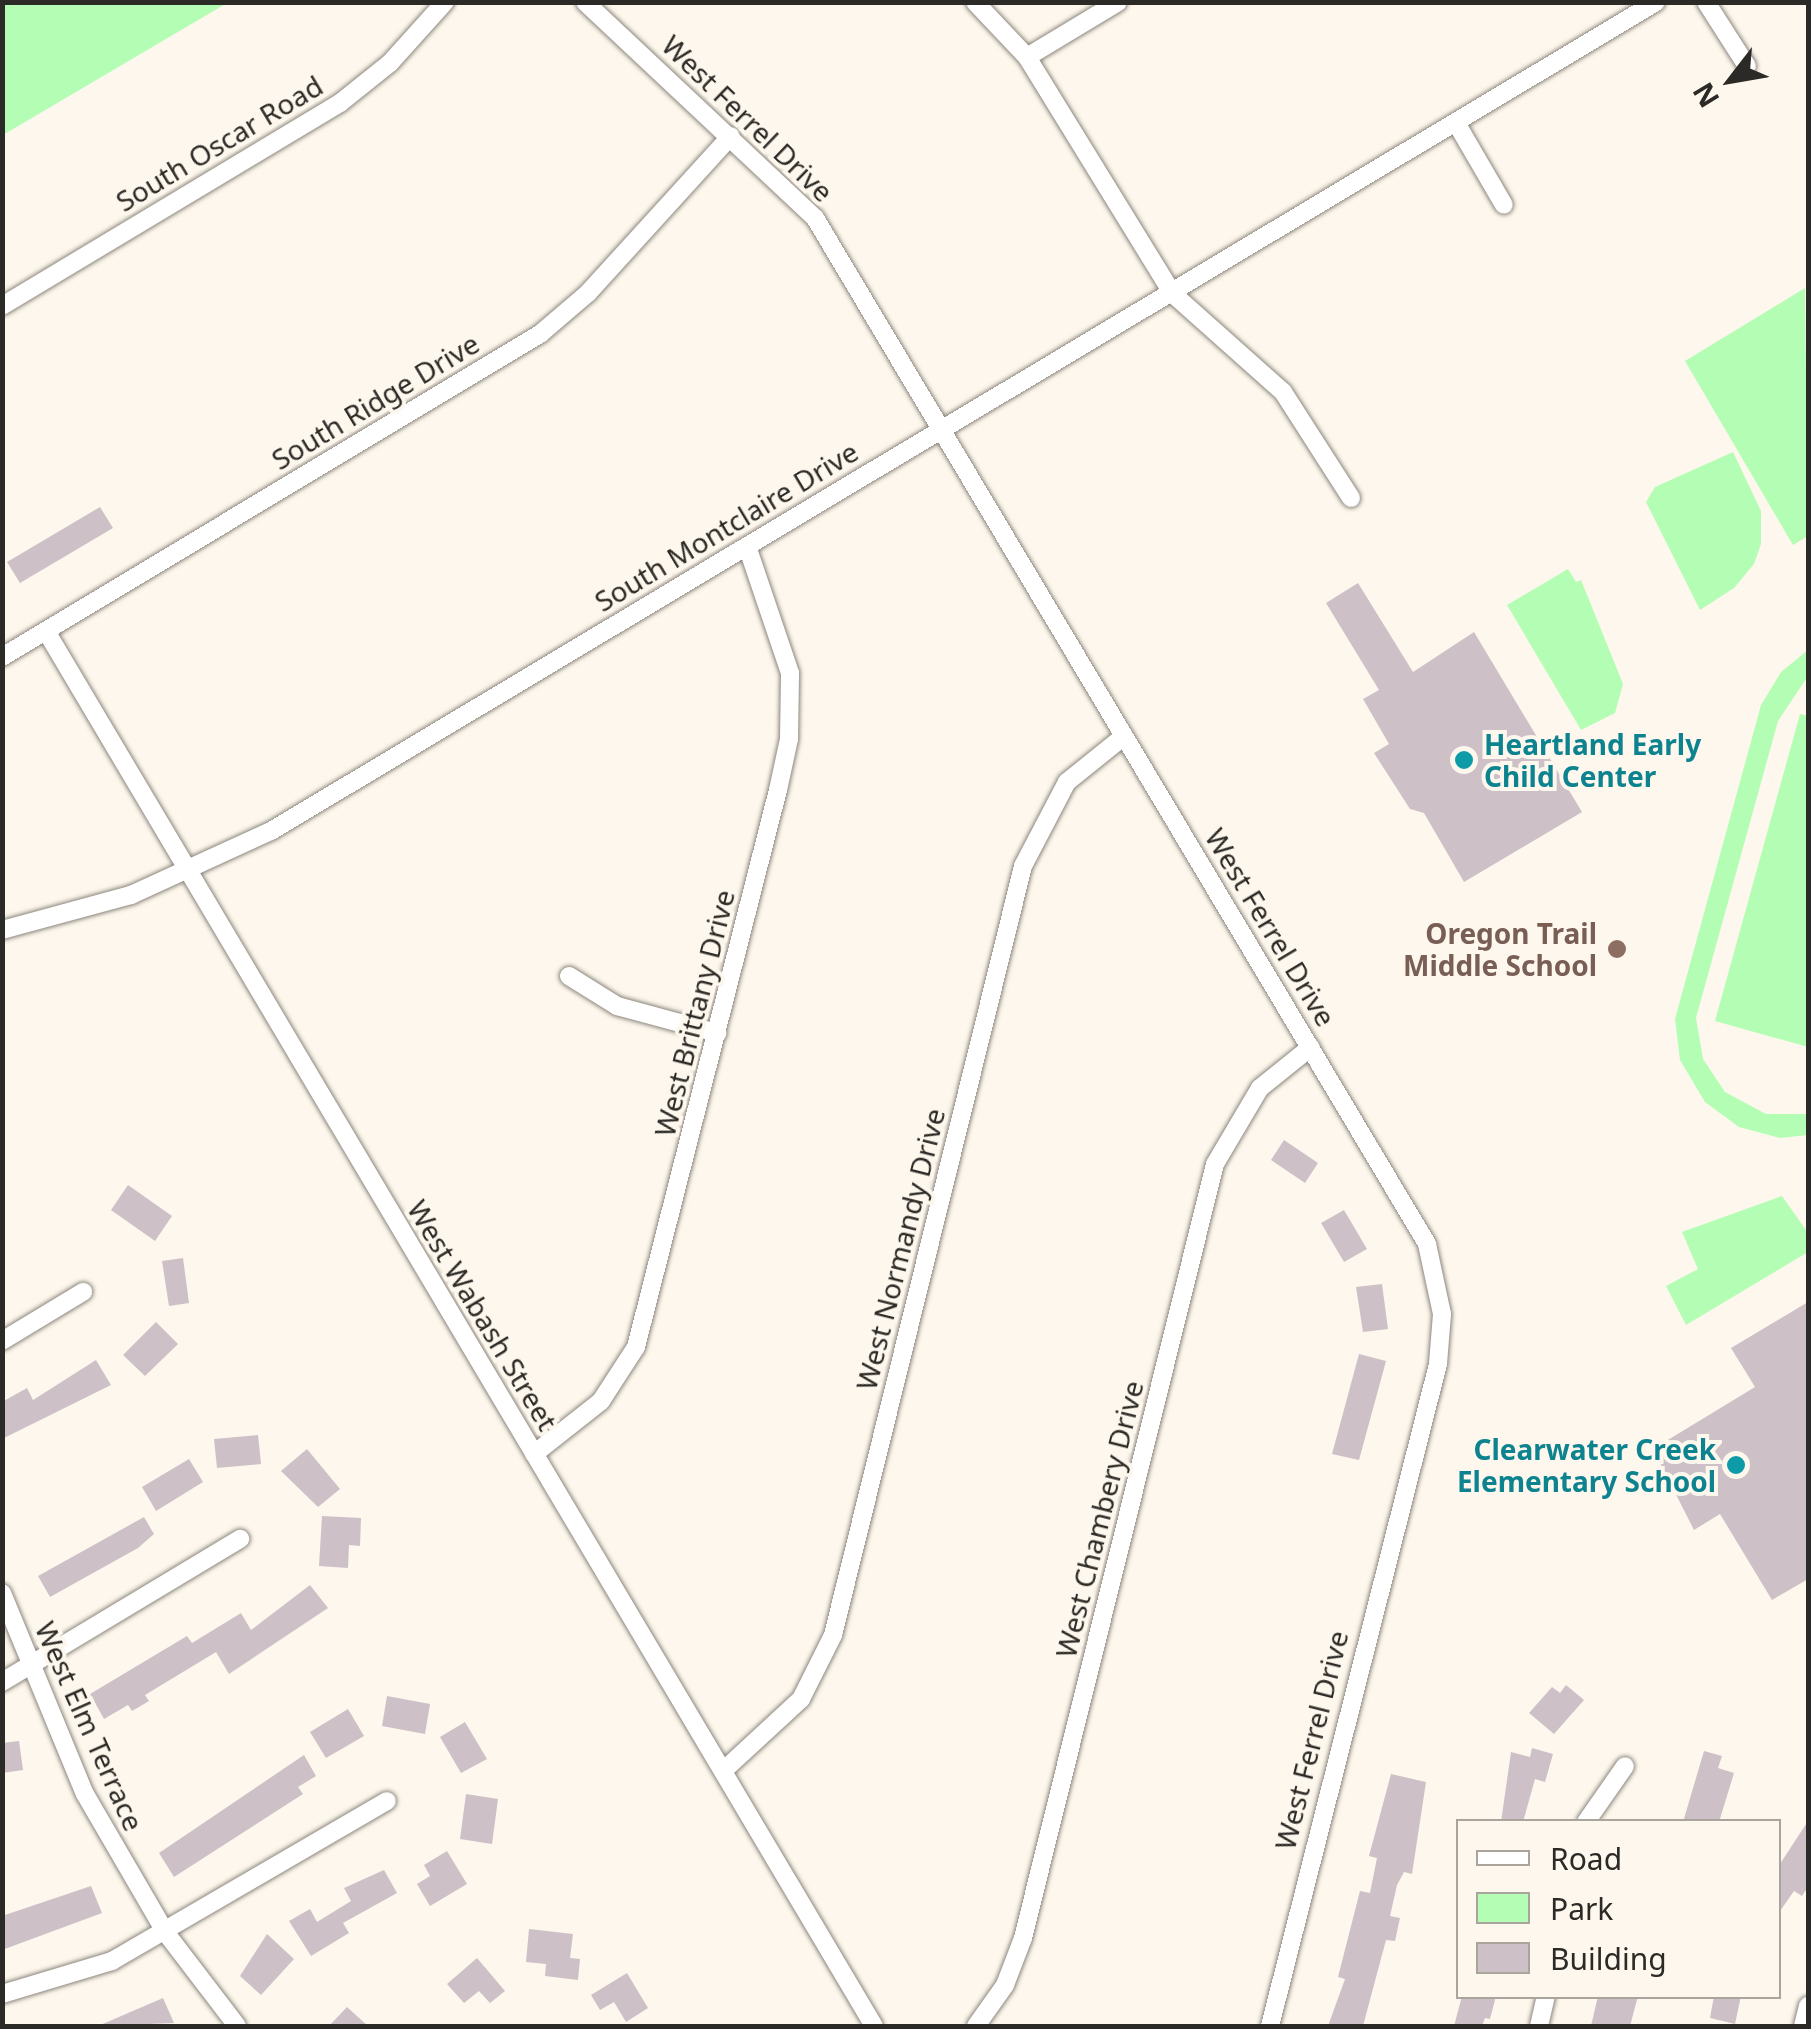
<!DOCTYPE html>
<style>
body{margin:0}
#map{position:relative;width:1811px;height:2029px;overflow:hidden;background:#fdf7ed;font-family:"Noto Sans",sans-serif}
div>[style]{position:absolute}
.green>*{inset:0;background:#b4fdb4}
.building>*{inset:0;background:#cdc1c7}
.roads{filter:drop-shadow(0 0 2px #8c867d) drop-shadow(0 0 2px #8c867d)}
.street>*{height:18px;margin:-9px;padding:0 9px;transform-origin:9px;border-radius:9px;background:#fff}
.dots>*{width:28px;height:28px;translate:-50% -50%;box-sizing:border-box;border:5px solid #fdf7ed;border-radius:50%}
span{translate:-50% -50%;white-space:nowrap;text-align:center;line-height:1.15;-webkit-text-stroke:8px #fdf7ed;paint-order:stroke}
.street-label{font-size:28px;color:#2c2a26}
.culture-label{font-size:28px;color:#0d838f;font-weight:700}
.left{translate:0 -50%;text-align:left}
.right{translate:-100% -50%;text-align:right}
.education-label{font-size:28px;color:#785e54;font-weight:700}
.frame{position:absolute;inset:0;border:5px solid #2c2a26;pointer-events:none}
.legend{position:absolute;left:1456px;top:1819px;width:325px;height:180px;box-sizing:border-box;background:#fdf7ed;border:2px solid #a9a59d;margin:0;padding:12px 18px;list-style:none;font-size:30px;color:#2c2a26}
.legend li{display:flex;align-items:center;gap:20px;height:50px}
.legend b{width:50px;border:2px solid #a9a59d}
.north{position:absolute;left:1681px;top:30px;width:100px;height:100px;-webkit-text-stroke:8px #fdf7ed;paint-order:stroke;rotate:239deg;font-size:28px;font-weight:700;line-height:40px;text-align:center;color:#2c2a26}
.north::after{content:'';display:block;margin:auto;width:35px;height:45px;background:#2c2a26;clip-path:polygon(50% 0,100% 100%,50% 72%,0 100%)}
</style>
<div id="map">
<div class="green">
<div style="clip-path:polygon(3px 2px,227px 2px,227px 3px,3px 135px)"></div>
<div style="clip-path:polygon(1805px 288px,1808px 536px,1793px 545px,1685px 361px)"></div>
<div style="clip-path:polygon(1733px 452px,1761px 511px,1761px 544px,1754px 564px,1734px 588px,1700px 610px,1646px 502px,1655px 487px)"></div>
<div style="clip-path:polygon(1568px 569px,1576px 582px,1581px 580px,1623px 684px,1615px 713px,1581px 730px,1507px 605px)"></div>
<div style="clip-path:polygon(1808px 650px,1808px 676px,1778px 721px,1696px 1018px,1703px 1059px,1725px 1092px,1766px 1114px,1808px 1114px,1808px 1135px,1780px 1138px,1739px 1127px,1705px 1102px,1680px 1060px,1675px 1019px,1761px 705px,1781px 672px)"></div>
<div style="clip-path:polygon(1800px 714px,1808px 716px,1808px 1047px,1715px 1021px)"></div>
<div style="clip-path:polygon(1782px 1196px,1808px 1233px,1808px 1252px,1686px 1325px,1666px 1286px,1698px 1269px,1682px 1232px)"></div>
</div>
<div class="building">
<div style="clip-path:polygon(100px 507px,113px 528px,20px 583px,7px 562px)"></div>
<div style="clip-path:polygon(1358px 583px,1413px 672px,1474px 632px,1582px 812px,1464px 882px,1424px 813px,1410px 809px,1374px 753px,1389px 744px,1363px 699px,1379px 690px,1326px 603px)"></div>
<div style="clip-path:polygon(1284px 1140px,1318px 1163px,1305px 1183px,1271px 1160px)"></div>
<div style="clip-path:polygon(128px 1185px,172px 1216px,155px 1241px,111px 1210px)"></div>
<div style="clip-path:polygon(1344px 1210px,1367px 1249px,1344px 1262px,1321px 1223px)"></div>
<div style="clip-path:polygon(183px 1258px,189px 1303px,169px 1306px,162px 1261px)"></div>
<div style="clip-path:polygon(1382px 1284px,1388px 1329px,1363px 1332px,1356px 1287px)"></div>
<div style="clip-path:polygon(1808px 1302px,1808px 1579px,1772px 1600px,1720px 1514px,1694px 1530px,1653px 1449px,1755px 1387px,1731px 1348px)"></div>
<div style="clip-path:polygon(156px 1322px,178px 1344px,145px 1376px,123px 1355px)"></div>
<div style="clip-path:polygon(1359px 1354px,1386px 1361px,1359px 1460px,1332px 1454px)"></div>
<div style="clip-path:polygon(96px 1360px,111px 1385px,2px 1439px,2px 1402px,27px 1388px,33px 1400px)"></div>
<div style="clip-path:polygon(258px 1435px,261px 1464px,217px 1468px,214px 1439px)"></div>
<div style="clip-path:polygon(307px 1449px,340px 1489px,318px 1507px,281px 1471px)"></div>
<div style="clip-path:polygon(189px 1459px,203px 1482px,156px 1511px,142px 1487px)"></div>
<div style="clip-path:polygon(322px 1516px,361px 1518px,360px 1546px,349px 1545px,348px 1568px,319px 1566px)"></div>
<div style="clip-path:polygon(144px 1517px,154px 1534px,138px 1548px,50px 1597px,38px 1576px)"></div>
<div style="clip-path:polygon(310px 1585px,328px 1608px,229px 1674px,216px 1652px,145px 1695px,149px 1701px,132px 1711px,128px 1705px,104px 1719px,90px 1694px,187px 1636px,192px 1643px,241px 1613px,251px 1630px)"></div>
<div style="clip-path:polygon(1566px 1685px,1584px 1700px,1554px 1734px,1529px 1713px,1552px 1687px,1560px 1693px)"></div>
<div style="clip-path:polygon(387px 1696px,430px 1704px,425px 1734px,382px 1726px)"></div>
<div style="clip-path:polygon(348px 1709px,364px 1736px,326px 1758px,310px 1732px)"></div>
<div style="clip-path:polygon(465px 1722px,487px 1759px,461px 1773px,440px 1737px)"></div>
<div style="clip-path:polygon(19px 1741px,23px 1770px,2px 1773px,2px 1743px)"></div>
<div style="clip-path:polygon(1532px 1748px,1553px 1754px,1545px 1782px,1535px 1779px,1523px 1822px,1501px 1822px,1511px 1752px,1530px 1757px)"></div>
<div style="clip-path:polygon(1704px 1751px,1722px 1756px,1718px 1768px,1734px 1773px,1719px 1822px,1683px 1822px)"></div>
<div style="clip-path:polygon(304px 1755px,316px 1776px,298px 1787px,303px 1794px,174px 1877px,159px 1853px)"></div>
<div style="clip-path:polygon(1391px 1774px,1426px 1782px,1412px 1874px,1404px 1872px,1397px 1885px,1390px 1916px,1400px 1918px,1395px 1941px,1386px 1940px,1363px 2026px,1328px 2026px,1345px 1979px,1338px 1977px,1360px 1891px,1370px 1893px,1377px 1858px,1369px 1856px)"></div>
<div style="clip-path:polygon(466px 1794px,498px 1799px,492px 1844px,460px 1839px)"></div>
<div style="clip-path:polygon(1808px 1821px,1808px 1887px,1802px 1896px,1794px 1891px,1778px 1914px,1778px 1867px)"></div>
<div style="clip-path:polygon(447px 1851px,467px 1884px,430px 1906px,417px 1884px,430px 1876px,424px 1865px)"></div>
<div style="clip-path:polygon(384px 1870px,397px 1893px,343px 1923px,349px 1933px,311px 1956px,289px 1921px,310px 1909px,317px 1922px,351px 1901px,344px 1888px)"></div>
<div style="clip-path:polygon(91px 1886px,102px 1913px,2px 1950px,2px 1916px)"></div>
<div style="clip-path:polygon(529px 1929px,573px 1934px,570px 1958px,580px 1959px,578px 1980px,545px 1976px,546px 1964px,526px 1962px)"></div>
<div style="clip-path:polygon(267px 1934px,294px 1959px,261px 1995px,240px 1976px)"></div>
<div style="clip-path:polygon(477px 1958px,505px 1991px,490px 2003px,479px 1991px,464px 2003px,447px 1984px)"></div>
<div style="clip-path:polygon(627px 1973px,648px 2008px,626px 2022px,614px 2002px,600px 2010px,591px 1995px)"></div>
<div style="clip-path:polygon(1462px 1996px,1496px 1996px,1490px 2019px,1485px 2018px,1482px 2026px,1454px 2026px)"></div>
<div style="clip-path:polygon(1598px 1996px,1638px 1996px,1630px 2026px,1591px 2026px)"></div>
<div style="clip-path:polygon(1714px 1996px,1741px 1996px,1735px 2024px,1710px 2018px)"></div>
<div style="clip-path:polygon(163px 1998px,174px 2023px,98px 2026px)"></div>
<div style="clip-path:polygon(347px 2007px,368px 2026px,329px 2026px)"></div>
</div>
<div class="roads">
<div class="street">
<div style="left:585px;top:2px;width:316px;rotate:43.2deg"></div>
<div style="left:815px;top:218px;width:1195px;rotate:59.18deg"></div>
<div style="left:1427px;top:1244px;width:72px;rotate:77.9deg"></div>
<div style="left:1442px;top:1314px;width:50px;rotate:94.6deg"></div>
<div style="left:1438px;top:1364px;width:683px;rotate:104.24deg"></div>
<div style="left:975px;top:2px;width:76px;rotate:46.6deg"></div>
<div style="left:1027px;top:57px;width:278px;rotate:58.4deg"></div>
<div style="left:1173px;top:294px;width:147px;rotate:41.7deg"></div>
<div style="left:1283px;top:392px;width:126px;rotate:57.3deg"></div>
<div style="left:1706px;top:2px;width:76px;rotate:57.4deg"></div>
<div style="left:1027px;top:57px;width:106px;rotate:-31.1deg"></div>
<div style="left:1458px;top:126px;width:91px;rotate:59.8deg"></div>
<div style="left:2px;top:306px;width:394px;rotate:-31deg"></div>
<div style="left:340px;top:103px;width:64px;rotate:-38.7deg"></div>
<div style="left:390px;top:63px;width:82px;rotate:-48deg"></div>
<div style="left:46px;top:631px;width:1622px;rotate:59.31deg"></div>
<div style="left:2px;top:657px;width:628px;rotate:-30.98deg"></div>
<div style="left:540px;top:334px;width:63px;rotate:-40.5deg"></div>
<div style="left:588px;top:293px;width:212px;rotate:-47.7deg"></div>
<div style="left:2px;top:930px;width:134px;rotate:-15.2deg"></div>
<div style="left:131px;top:895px;width:154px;rotate:-24.6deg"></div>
<div style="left:271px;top:831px;width:1614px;rotate:-30.9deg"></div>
<div style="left:569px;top:976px;width:57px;rotate:32deg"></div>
<div style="left:617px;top:1006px;width:104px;rotate:15.1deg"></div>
<div style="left:2px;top:1341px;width:95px;rotate:-31.2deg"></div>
<div style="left:534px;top:1454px;width:85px;rotate:-38.3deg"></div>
<div style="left:601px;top:1401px;width:64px;rotate:-57.1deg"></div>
<div style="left:636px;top:1347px;width:575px;rotate:-75.7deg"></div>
<div style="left:778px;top:790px;width:52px;rotate:-77.8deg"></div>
<div style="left:789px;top:739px;width:66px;rotate:-89.1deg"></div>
<div style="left:790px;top:673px;width:134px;rotate:-108.7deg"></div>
<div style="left:2px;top:1593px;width:217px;rotate:67.6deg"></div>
<div style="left:85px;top:1794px;width:161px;rotate:59.8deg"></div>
<div style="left:166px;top:1933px;width:117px;rotate:52.6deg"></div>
<div style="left:2px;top:1682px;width:278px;rotate:-31deg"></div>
<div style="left:723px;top:1771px;width:106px;rotate:-42.7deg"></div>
<div style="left:801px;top:1699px;width:72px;rotate:-63.4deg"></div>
<div style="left:833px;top:1635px;width:792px;rotate:-76.12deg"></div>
<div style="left:1023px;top:866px;width:95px;rotate:-62.4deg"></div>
<div style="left:1067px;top:782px;width:73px;rotate:-38.9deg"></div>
<div style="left:1586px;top:1822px;width:68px;rotate:-55.1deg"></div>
<div style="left:2px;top:1994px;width:115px;rotate:-16.7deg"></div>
<div style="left:112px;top:1961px;width:318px;rotate:-30.2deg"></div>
<div style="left:976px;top:2026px;width:50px;rotate:-54.7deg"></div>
<div style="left:1005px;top:1985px;width:50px;rotate:-69deg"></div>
<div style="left:1023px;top:1938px;width:797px;rotate:-76.07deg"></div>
<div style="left:1215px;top:1164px;width:88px;rotate:-59.4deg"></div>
<div style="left:1260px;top:1088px;width:65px;rotate:-38.8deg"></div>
<div style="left:1539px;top:2026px;width:31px;rotate:-77deg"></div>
<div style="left:1803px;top:2026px;width:21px;rotate:-76deg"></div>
</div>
</div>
<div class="dots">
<div style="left:1464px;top:760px;background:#0f9aa8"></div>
<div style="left:1617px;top:949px;background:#8d6e63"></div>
<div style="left:1736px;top:1465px;background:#0f9aa8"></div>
</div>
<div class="street-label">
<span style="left:748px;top:118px;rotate:44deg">West Ferrel Drive</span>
<span style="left:219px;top:143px;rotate:-31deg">South Oscar Road</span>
<span style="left:375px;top:401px;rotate:-31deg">South Ridge Drive</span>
<span style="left:726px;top:526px;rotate:-31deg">South Montclaire Drive</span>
<span style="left:1271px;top:927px;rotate:59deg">West Ferrel Drive</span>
<span style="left:694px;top:1013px;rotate:-76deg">West Brittany Drive</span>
<span style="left:900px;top:1249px;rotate:-76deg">West Normandy Drive</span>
<span style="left:483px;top:1315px;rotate:59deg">West Wabash Street</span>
<span style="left:1099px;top:1519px;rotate:-76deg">West Chambery Drive</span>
<span style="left:90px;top:1726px;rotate:66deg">West Elm Terrace</span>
<span style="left:1311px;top:1740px;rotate:-76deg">West Ferrel Drive</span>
</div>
<div class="culture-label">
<span class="left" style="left:1484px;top:760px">Heartland Early<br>Child Center</span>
<span class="right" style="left:1716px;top:1465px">Clearwater Creek<br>Elementary School</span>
</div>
<div class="education-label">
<span class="right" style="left:1597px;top:949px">Oregon Trail<br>Middle School</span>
</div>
<div class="frame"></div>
<ul class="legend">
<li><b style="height:12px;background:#fff"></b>Road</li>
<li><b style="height:28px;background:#b4fdb4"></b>Park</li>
<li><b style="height:28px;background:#cdc1c7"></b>Building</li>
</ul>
<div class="north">N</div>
</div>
